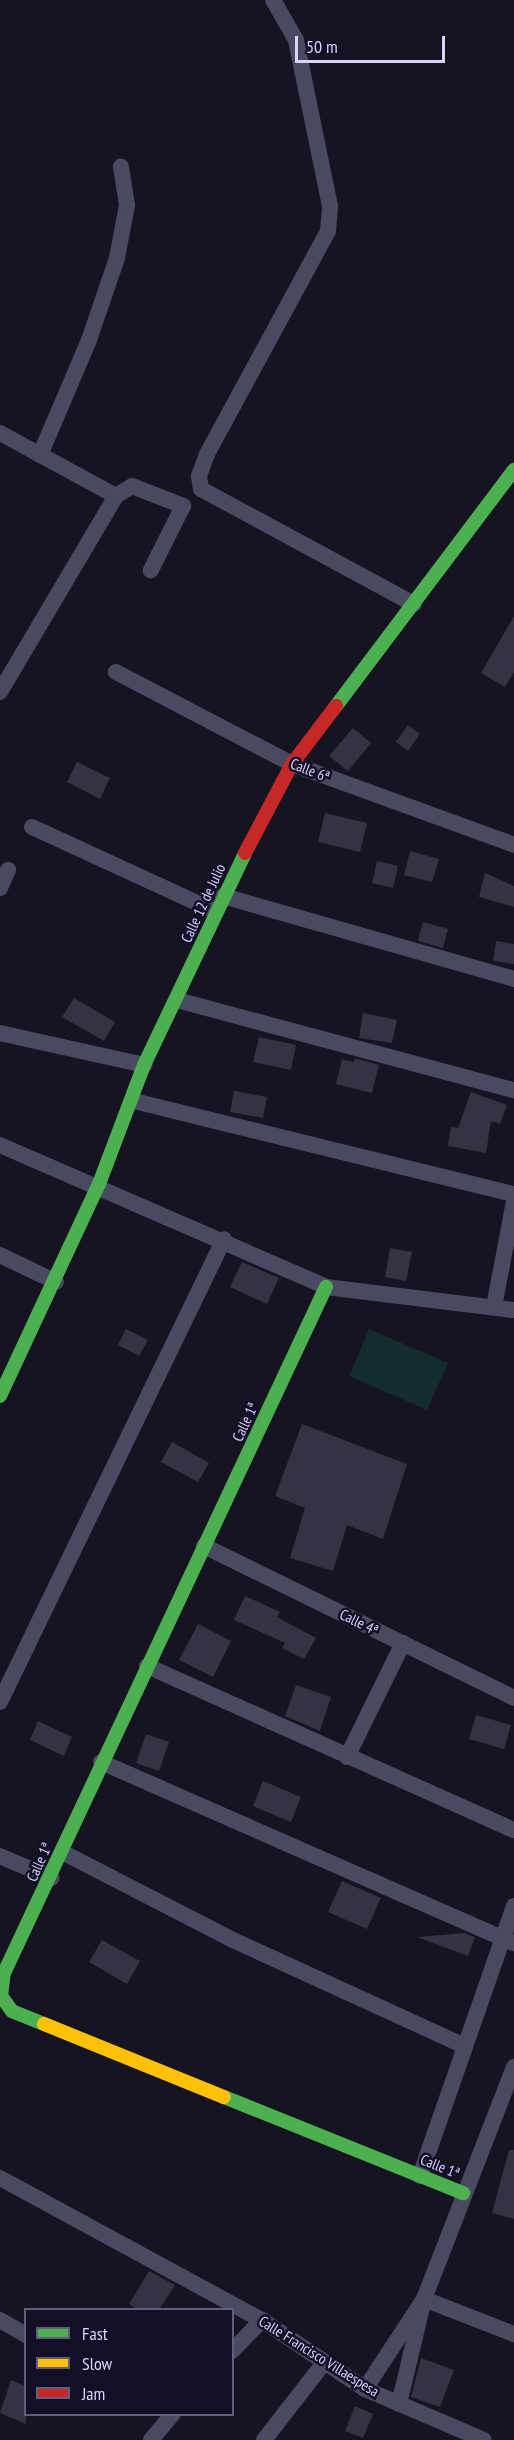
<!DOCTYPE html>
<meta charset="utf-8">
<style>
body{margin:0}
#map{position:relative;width:514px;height:2440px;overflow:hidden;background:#161421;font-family:"PT Sans Narrow",sans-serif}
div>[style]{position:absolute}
.green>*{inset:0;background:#132c2d}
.building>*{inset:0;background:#343243}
.street>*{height:16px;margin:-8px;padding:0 8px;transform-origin:8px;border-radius:8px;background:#4a4962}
.fast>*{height:14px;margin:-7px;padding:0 7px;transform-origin:7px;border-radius:7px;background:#4caf50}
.slow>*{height:14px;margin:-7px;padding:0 7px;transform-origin:7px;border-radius:7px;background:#ffc107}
.jam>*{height:14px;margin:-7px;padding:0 7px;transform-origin:7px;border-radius:7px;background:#c62828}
span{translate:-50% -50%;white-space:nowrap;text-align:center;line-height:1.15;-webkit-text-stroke:5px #130f26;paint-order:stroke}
.street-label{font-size:15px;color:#d9d4ff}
.legend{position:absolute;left:24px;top:2308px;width:210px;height:108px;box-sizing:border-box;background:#130f26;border:2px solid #625e7d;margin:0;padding:8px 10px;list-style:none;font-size:18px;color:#d9d4ff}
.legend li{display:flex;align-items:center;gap:12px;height:30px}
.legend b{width:30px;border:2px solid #625e7d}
.scale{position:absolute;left:295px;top:36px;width:150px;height:27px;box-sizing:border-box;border:3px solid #d9d4ff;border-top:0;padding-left:8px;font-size:18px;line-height:21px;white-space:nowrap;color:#d9d4ff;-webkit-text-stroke:4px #130f26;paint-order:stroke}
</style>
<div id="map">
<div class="green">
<div style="clip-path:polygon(369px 1329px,448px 1363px,427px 1410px,349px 1376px)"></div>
</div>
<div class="building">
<div style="clip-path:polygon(514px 616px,514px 672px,505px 687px,481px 673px)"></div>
<div style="clip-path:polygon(408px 725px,420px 734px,408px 751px,396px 742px)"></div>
<div style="clip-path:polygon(353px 728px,371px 743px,348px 771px,329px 756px)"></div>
<div style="clip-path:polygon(77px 762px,110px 778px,100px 799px,67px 782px)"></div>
<div style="clip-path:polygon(325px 813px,367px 823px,360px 852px,318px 842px)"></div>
<div style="clip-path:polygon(410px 851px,439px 859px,432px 882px,404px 875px)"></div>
<div style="clip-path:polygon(377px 861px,398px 866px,393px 888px,372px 883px)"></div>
<div style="clip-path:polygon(485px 873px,514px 886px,514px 907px,479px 897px)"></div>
<div style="clip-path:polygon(423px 922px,448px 929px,443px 948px,418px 941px)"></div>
<div style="clip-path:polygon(496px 941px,514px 944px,514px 964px,493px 961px)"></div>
<div style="clip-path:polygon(74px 998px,115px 1022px,104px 1041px,62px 1017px)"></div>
<div style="clip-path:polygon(363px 1013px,397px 1020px,392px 1043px,359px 1038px)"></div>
<div style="clip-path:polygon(259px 1037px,296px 1045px,291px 1070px,253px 1062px)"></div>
<div style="clip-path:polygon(354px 1058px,379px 1065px,372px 1093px,336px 1084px,342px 1059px,354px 1062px)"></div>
<div style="clip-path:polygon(234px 1091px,267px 1097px,263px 1118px,230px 1112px)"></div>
<div style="clip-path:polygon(471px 1092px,507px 1105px,500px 1124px,491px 1121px,486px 1153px,448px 1146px,451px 1127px,458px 1128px)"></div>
<div style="clip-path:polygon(390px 1248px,412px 1252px,406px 1281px,385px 1277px)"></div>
<div style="clip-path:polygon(242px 1262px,279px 1278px,267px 1304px,230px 1287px)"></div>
<div style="clip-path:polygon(126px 1329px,148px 1340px,139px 1356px,118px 1345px)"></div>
<div style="clip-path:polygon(302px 1424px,407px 1464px,383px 1539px,347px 1525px,333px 1571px,290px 1558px,305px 1508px,275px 1496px)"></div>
<div style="clip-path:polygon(172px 1442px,209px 1463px,198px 1482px,161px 1462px)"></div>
<div style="clip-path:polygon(245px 1596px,280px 1612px,277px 1617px,316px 1638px,304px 1659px,282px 1648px,285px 1643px,234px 1620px)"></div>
<div style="clip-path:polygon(198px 1624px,231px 1641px,213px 1677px,179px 1660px)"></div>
<div style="clip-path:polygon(296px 1685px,331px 1697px,320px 1731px,285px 1716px)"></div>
<div style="clip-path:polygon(476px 1715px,511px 1725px,504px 1749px,469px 1739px)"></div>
<div style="clip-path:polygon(38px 1721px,72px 1737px,64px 1756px,30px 1740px)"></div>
<div style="clip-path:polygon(146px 1734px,169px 1742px,159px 1771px,136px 1763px)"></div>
<div style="clip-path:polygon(263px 1781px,301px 1797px,291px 1822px,253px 1806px)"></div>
<div style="clip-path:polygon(342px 1881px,381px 1898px,367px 1929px,328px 1912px)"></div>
<div style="clip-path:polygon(465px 1933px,475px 1937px,468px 1956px,417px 1937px)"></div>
<div style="clip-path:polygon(102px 1940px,140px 1961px,127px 1984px,89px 1962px)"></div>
<div style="clip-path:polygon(509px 2150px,514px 2150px,514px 2219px,492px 2213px)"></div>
<div style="clip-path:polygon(149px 2271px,175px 2285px,159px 2310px,138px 2310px,129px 2304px)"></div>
<div style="clip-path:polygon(421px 2358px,454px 2370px,440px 2407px,411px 2397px)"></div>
<div style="clip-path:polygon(11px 2380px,26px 2386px,26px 2424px,0 2413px)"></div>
<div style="clip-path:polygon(355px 2406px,373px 2414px,363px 2438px,345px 2431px)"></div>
</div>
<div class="street">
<div style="left:0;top:433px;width:132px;rotate:28.5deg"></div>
<div style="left:40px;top:455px;width:125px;rotate:-66.9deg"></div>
<div style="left:89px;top:340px;width:87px;rotate:-71.1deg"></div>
<div style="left:117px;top:258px;width:54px;rotate:-79.3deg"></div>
<div style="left:127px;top:205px;width:39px;rotate:-99deg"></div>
<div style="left:201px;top:489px;width:13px;rotate:-99deg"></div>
<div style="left:199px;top:476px;width:23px;rotate:-70deg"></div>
<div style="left:207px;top:454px;width:254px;rotate:-61.5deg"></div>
<div style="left:328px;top:231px;width:25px;rotate:-85deg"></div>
<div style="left:330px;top:206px;width:169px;rotate:-101.6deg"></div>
<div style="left:296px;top:40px;width:46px;rotate:-119.9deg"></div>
<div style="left:201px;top:489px;width:242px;rotate:28.4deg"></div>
<div style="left:116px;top:672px;width:199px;rotate:27.6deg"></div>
<div style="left:292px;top:764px;width:236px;rotate:20deg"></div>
<div style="left:0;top:692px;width:228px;rotate:-59.4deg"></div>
<div style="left:116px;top:496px;width:19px;rotate:-32deg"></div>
<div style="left:132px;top:486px;width:55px;rotate:21.4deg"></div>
<div style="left:183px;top:506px;width:72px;rotate:116.6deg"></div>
<div style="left:32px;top:827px;width:201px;rotate:24.7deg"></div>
<div style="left:0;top:888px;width:20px;rotate:-66deg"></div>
<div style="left:223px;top:896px;width:303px;rotate:15.9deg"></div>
<div style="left:177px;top:1000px;width:349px;rotate:15deg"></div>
<div style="left:0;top:1033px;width:148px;rotate:12.5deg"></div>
<div style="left:134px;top:1101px;width:391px;rotate:13.8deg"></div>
<div style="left:0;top:1145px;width:356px;rotate:23.5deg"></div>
<div style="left:326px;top:1287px;width:189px;rotate:7deg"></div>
<div style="left:0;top:1255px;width:62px;rotate:25.7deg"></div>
<div style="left:494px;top:1307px;width:108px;rotate:-79.3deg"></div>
<div style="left:204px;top:1546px;width:345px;rotate:26.1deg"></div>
<div style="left:147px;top:1666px;width:402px;rotate:24.1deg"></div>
<div style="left:0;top:1702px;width:514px;rotate:-64.18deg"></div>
<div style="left:347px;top:1757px;width:127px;rotate:-63.8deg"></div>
<div style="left:101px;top:1762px;width:451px;rotate:23.7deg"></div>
<div style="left:62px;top:1852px;width:192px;rotate:27.2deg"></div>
<div style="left:233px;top:1940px;width:255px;rotate:24.6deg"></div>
<div style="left:0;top:1856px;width:56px;rotate:23.3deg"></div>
<div style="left:420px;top:2176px;width:286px;rotate:-70.8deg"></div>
<div style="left:0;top:2178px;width:298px;rotate:28.5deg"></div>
<div style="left:262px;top:2320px;width:124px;rotate:33.8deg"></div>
<div style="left:365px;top:2389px;width:129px;rotate:23.2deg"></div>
<div style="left:0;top:2320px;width:30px;rotate:30deg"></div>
<div style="left:232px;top:2351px;width:43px;rotate:-45.9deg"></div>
<div style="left:365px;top:2389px;width:108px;rotate:-56.8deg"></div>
<div style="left:424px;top:2299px;width:249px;rotate:-68.8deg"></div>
<div style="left:399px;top:2404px;width:108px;rotate:-76.6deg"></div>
<div style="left:424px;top:2299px;width:97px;rotate:21.3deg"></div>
<div style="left:151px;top:2440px;width:34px;rotate:-50deg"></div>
<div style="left:264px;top:2440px;width:98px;rotate:-52.1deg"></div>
</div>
<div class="fast">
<div style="left:336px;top:706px;width:296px;rotate:-53deg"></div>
<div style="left:0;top:1396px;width:234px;rotate:-65deg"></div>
<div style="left:99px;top:1184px;width:127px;rotate:-69.3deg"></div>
<div style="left:144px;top:1065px;width:235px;rotate:-64.5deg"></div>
<div style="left:44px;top:2024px;width:35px;rotate:-158deg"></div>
<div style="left:12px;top:2011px;width:19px;rotate:-126deg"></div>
<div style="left:1px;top:1996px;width:23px;rotate:-83deg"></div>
<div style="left:4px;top:1973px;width:758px;rotate:-64.86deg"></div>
<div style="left:224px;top:2097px;width:258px;rotate:21.9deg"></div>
</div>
<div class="slow">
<div style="left:44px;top:2024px;width:194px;rotate:22.1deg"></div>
</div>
<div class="jam">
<div style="left:245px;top:853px;width:101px;rotate:-62.2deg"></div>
<div style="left:292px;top:764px;width:73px;rotate:-52.8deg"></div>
</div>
<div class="street-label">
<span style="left:310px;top:770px;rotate:21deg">Calle 6ª</span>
<span style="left:203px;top:903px;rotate:-65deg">Calle 12 de Julio</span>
<span style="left:245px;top:1422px;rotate:-65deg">Calle 1ª</span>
<span style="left:359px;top:1622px;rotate:26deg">Calle 4ª</span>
<span style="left:39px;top:1862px;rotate:-66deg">Calle 1ª</span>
<span style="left:440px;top:2166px;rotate:22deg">Calle 1ª</span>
<span style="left:319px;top:2356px;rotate:32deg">Calle Francisco Villaespesa</span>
</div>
<ul class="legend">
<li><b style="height:8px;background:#4caf50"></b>Fast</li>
<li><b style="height:8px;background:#ffc107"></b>Slow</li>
<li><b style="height:8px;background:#c62828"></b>Jam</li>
</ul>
<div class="scale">50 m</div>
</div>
